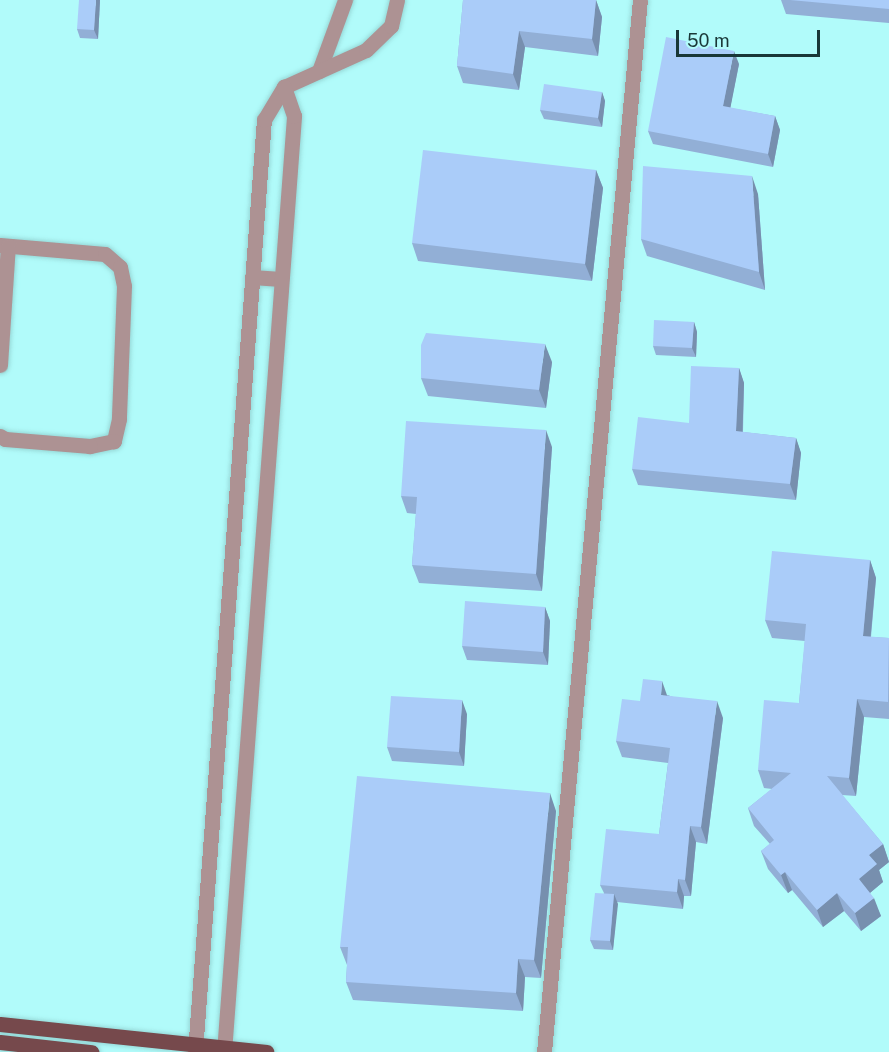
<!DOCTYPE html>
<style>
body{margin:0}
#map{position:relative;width:889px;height:1052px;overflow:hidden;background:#b1fbfa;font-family:"Public Sans",sans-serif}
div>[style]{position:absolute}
.roads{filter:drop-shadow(0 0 2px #96d8d7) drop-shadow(0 0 2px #96d8d7)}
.minor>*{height:15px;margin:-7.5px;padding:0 7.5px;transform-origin:7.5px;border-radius:7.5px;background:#ad9293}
.major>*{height:15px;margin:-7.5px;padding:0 7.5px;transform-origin:7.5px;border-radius:7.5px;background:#76494c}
.wall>*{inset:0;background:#92afd6}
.shaded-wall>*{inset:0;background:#778fae}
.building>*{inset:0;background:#aaccf9}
span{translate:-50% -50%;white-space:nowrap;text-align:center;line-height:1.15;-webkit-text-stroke:5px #b1fbfa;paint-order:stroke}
.scale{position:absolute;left:676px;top:30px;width:144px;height:27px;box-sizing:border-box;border:3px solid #193737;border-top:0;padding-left:8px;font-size:18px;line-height:21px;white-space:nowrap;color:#193737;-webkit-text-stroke:4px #b1fbfa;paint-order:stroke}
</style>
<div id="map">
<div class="roads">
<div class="minor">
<div style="left:319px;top:71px;width:76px;rotate:-69.9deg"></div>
<div style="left:0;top:245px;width:105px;rotate:4.9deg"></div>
<div style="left:105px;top:254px;width:20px;rotate:41deg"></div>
<div style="left:120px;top:267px;width:19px;rotate:78deg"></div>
<div style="left:124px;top:286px;width:133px;rotate:92.2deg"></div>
<div style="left:119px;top:419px;width:23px;rotate:103deg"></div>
<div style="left:114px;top:441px;width:25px;rotate:168deg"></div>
<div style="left:90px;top:446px;width:85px;rotate:-175.3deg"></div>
<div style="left:5px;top:439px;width:6px;rotate:-149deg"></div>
<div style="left:252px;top:277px;width:29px;rotate:4deg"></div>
<div style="left:0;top:365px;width:119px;rotate:-86.2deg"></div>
<div style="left:195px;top:1052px;width:935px;rotate:-85.77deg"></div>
<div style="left:264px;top:120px;width:39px;rotate:-59deg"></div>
<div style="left:284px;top:87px;width:90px;rotate:-24.3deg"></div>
<div style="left:366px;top:50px;width:35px;rotate:-44deg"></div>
<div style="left:391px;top:26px;width:27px;rotate:-77deg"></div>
<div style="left:224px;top:1052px;width:939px;rotate:-85.72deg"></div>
<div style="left:294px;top:116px;width:31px;rotate:-109deg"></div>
<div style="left:544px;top:1052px;width:1056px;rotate:-84.79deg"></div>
</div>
<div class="major">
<div style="left:0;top:1024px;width:268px;rotate:6deg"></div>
<div style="left:0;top:1042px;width:92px;rotate:6.3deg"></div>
</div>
</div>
<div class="wall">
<div style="clip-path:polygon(100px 0,98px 39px,80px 38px,77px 29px)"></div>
<div style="clip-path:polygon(463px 0,596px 0,602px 17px,598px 56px,525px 47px,519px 90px,463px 83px,457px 66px)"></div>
<div style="clip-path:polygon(781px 0,889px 0,889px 23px,786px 14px)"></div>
<div style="clip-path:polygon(739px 64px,730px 108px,775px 116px,780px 130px,773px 167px,653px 144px,648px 131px)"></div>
<div style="clip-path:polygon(602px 92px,605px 101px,602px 127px,544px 119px,540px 110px)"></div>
<div style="clip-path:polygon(596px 170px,603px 188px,592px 281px,418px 261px,412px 243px)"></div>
<div style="clip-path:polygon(758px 194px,765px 290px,647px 256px,641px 239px)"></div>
<div style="clip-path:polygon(694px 322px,697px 332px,696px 357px,656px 355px,653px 346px)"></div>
<div style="clip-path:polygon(552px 362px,546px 408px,428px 396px,421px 378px)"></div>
<div style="clip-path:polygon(739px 368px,744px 383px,743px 432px,796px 438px,801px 453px,796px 500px,638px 485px,632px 469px,689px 423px)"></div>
<div style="clip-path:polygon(552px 447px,542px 591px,419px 583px,412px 565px,416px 514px,407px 513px,401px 496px)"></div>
<div style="clip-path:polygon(870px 560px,876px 578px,871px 637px,889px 638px,889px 719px,864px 717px,856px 796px,842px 795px,883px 844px,889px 862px,879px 870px,883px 882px,870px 893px,881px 916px,861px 931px,844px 911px,823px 927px,792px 890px,788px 893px,768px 869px,761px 851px,770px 844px,754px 826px,748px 808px,772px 789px,764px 788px,758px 770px,799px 703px,805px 641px,772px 638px,765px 620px)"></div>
<div style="clip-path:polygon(545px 607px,550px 621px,548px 665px,467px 660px,462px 646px)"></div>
<div style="clip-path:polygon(668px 695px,723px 718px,707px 844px,696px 842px,691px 896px,684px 896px,683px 909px,617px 902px,613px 950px,594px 949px,590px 940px,604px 893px,600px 885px,659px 834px,668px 763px,622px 757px,616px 741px,640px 701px)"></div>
<div style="clip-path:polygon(467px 714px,464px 766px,392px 761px,387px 747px)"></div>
<div style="clip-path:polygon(556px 811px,541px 978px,525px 977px,523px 1011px,353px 1000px,346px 982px,347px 965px,340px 947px)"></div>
</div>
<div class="shaded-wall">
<div style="clip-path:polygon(96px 0,100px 0,98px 39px,94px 30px)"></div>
<div style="clip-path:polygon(596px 0,602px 17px,598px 56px,592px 39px)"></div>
<div style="clip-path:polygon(519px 31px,525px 47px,519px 90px,513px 74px)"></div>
<div style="clip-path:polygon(734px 51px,739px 64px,728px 120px,723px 106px)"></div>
<div style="clip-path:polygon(602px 92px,605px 101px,602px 127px,598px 118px)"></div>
<div style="clip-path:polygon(775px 116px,780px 130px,773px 167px,768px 154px)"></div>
<div style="clip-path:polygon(596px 170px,603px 188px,592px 281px,585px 264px)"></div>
<div style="clip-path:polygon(752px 176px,758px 194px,765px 290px,759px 272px)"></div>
<div style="clip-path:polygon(694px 322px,697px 332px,696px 357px,692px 348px)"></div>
<div style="clip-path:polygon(545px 344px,552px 362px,546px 408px,539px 390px)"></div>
<div style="clip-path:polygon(739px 368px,744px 383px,742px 447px,736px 431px)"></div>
<div style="clip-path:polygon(546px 430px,552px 447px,542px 591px,536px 574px)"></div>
<div style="clip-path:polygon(796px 438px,801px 453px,796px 500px,790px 484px)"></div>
<div style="clip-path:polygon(870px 560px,876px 578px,869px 654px,863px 636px)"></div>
<div style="clip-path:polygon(545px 607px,550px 621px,548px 665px,543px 652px)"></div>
<div style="clip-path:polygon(662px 681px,668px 698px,661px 695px)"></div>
<div style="clip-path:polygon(857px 699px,864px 717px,856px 796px,849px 778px)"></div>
<div style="clip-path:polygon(462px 700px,467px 714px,464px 766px,459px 752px)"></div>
<div style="clip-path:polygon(717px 701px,723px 718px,707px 844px,701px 827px)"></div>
<div style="clip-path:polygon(550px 793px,556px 811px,541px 978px,534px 960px)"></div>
<div style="clip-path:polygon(690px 826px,696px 842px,691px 896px,685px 880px)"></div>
<div style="clip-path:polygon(883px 844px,889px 862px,879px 870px,883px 882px,865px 897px,859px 879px,869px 855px)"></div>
<div style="clip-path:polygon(785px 872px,792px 890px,788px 893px,781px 875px)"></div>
<div style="clip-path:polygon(678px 879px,684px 896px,683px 909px,677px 892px)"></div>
<div style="clip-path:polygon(837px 893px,844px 911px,823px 927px,817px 910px)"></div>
<div style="clip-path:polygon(614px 894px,618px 904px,613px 950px,610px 941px)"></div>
<div style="clip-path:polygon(874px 898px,881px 916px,861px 931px,855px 913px)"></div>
<div style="clip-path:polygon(518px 959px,525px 977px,523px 1011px,516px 993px)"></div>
</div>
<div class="building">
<div style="clip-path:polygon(79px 0,96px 0,94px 30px,77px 29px)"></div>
<div style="clip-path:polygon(463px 0,596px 0,592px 39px,519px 31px,513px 74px,457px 66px)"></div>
<div style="clip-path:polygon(790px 0,889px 0,889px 9px)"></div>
<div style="clip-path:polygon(666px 37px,734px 51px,723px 106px,775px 116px,768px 154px,648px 131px)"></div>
<div style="clip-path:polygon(544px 84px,602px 92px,598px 118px,540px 110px)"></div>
<div style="clip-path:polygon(423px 150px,596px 170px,585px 264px,412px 243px)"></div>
<div style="clip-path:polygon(643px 166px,752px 176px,759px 272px,641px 239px)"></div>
<div style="clip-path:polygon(654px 320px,694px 322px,692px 348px,653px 346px)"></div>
<div style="clip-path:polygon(426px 333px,545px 344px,539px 390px,421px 378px,421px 345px)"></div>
<div style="clip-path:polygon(691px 366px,739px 368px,736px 431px,796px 438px,790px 484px,632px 469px,638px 417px,689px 423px)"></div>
<div style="clip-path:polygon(406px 421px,546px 430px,536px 574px,412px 565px,417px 497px,401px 496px)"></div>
<div style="clip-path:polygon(772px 551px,870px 560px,863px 636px,889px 638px,888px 702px,857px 699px,849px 778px,827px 776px,883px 844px,869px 855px,877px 864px,859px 879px,874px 898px,855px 913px,837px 893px,817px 910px,785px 872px,781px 875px,761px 851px,774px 840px,748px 808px,791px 773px,758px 770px,764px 700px,799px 703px,806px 624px,765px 620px)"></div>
<div style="clip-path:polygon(465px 601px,545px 607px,543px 652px,462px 646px)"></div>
<div style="clip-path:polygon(643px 679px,662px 681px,661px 695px,717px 701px,701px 827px,690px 826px,685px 880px,678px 879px,677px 892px,600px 885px,606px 829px,659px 834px,670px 748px,616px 741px,622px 699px,640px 701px)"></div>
<div style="clip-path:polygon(391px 696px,462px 700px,459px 752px,387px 747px)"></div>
<div style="clip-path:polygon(357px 776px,550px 793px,534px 960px,518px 959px,516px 993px,346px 982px,348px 947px,340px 947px)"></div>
<div style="clip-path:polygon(595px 893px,614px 894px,610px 941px,590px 940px)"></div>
</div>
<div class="scale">50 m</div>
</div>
